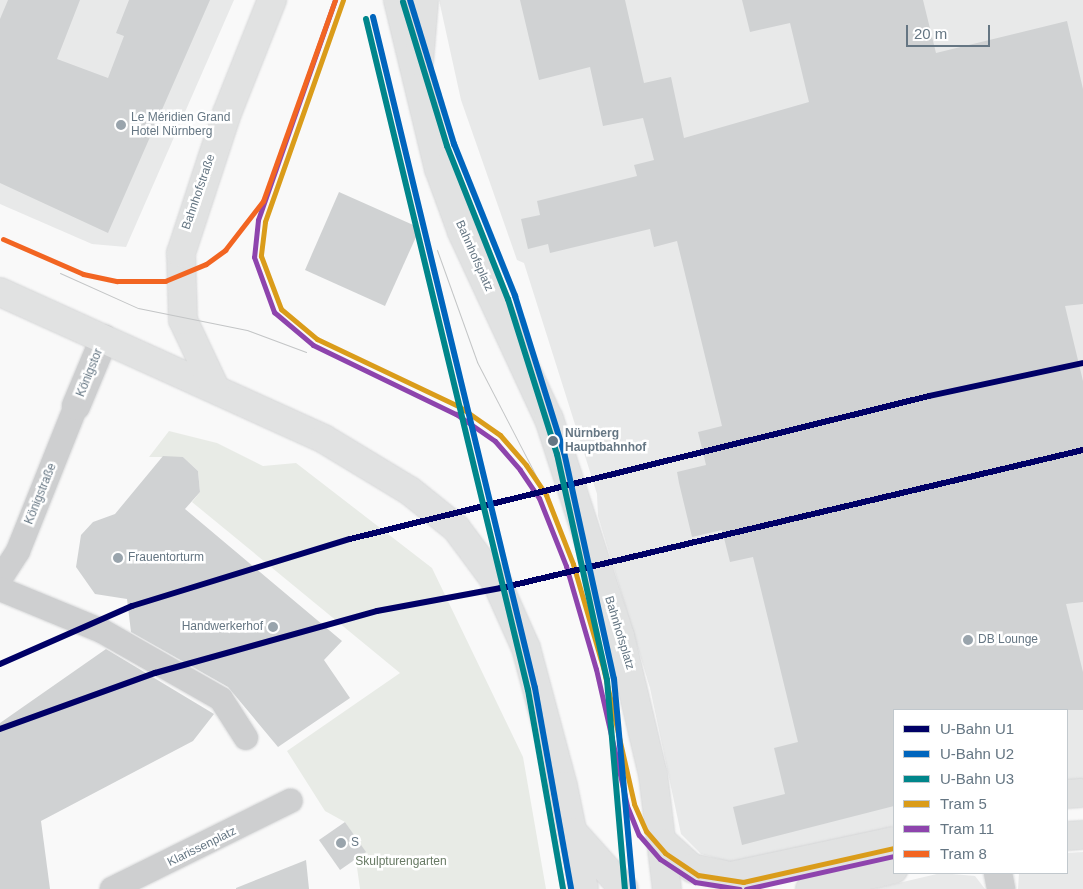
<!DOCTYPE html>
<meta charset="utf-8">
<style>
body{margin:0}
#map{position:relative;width:1083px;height:889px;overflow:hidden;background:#f9f9f9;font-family:Helvetica,sans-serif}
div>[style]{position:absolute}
.built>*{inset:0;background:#e8e9e9}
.green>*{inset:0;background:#e8ebe6}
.building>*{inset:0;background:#d0d2d3}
.roads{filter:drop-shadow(0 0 1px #d5d6d7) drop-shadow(0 0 1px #d5d6d7)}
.pedestrian>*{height:24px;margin:-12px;padding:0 12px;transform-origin:12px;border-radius:12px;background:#cecfd0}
.minor>*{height:28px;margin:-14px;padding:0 14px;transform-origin:14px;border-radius:14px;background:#cecfd0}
.secondary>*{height:28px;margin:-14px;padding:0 14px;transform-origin:14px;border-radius:14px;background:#e1e2e2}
.tram>*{height:1px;margin:-0.5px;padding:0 0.5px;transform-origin:0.5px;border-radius:0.5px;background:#c3c5c6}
.tram-1>*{height:5px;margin:-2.5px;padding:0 2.5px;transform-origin:2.5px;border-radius:2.5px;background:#da9c1a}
.tram-2>*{height:5px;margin:-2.5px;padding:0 2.5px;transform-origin:2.5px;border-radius:2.5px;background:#8e44ad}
.tram-3>*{height:5px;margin:-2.5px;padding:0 2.5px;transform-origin:2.5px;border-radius:2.5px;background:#f26522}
.metro-1>*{height:6px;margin:-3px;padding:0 3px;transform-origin:3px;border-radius:3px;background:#006}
.metro-2>*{height:6px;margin:-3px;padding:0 3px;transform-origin:3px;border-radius:3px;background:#0065bd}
.metro-3>*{height:6px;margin:-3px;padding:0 3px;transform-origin:3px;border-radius:3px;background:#00868b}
.dots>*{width:14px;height:14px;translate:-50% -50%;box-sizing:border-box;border:2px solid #fff;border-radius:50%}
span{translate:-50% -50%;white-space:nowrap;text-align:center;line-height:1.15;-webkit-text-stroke:5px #fff;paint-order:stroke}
.poi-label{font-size:12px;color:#657683}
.left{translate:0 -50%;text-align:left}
.right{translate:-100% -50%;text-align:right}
.street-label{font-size:12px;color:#657683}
.stop-label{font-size:12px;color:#657683;font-weight:700}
.park-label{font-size:12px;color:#687a64}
.legend{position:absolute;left:893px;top:709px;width:175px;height:165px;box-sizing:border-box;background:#fff;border:1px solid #c1c8cd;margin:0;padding:6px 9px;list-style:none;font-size:15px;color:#657683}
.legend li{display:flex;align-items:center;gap:10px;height:25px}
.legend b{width:25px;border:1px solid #c1c8cd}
.scale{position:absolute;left:906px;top:25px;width:84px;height:22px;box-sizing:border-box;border:2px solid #657683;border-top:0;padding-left:6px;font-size:15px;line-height:18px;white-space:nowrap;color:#657683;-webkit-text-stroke:4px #fff;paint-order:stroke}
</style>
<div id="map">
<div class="built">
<div style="clip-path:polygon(0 0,234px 0,126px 247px,92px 244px,0 204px)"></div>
<div style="clip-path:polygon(439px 0,1083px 0,1083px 801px,1067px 786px,1067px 710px,894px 710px,894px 826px,759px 862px,737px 864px,701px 854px,681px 834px,650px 688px,598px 516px,597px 494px,524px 263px,517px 260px,461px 100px)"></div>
<div style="clip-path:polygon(1083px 852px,1083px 889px,1018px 889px,1019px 873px,1067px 873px,1067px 853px)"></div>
<div style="clip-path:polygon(941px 873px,975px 876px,985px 889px,873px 889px)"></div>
</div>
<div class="green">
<div style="clip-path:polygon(169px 431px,217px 443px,263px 466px,296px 463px,432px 568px,523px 757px,546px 889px,360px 889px,356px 860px,365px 852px,345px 822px,325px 811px,287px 751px,400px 673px,192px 502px,200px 492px,198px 471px,183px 457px,149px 457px)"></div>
</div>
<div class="building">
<div style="clip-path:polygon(8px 0,80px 0,57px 59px,108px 78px,124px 36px,116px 33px,129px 0,210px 0,108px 233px,0 183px,0 19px)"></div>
<div style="clip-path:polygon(520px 0,625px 0,644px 83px,671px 77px,684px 138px,809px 102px,790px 23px,750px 32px,742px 0,923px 0,936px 53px,1067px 21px,1083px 89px,1083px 304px,1065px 306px,1083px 381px,1083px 602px,1066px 604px,1083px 672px,1083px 710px,894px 710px,894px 806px,742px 845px,733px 807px,785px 794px,774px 748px,798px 742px,753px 557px,730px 562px,722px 530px,692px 537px,679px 483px,677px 472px,706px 465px,698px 432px,722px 426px,677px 241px,654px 247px,650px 229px,550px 253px,548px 244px,528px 249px,521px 219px,540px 215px,537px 201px,637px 176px,634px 165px,654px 160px,643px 118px,603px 126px,590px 67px,539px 80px)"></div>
<div style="clip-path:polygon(339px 192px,420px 228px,385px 306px,305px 270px)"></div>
<div style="clip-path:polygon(163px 456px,183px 457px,198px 471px,200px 492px,185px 509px,342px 641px,324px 660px,350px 698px,278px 747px,228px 687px,131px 632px,127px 599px,95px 594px,76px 567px,81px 535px,93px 522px,115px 514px)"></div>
<div style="clip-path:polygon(106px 649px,214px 714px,193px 741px,41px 821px,50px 889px,0 889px,0 723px)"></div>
<div style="clip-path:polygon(345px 822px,366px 852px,340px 870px,319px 840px)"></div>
<div style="clip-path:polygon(306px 860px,309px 889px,236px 889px,236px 888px)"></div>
</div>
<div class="roads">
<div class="pedestrian">
<div style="left:0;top:579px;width:33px;rotate:-57deg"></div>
<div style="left:18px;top:551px;width:156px;rotate:-68.2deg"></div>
<div style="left:0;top:589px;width:110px;rotate:22.4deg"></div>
<div style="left:102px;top:631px;width:137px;rotate:29.7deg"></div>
<div style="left:221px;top:699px;width:46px;rotate:57.3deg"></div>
<div style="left:112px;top:889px;width:199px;rotate:-26.3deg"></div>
</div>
<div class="minor">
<div style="left:76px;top:406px;width:73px;rotate:-67.3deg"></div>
<div style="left:998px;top:873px;width:16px;rotate:79deg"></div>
</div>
<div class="secondary">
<div style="left:398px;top:0;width:174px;rotate:76.4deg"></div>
<div style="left:439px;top:169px;width:67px;rotate:69.9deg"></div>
<div style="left:462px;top:232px;width:206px;rotate:65.1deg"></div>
<div style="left:549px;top:419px;width:228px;rotate:71.9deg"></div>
<div style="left:620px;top:636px;width:142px;rotate:76.6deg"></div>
<div style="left:653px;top:774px;width:116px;rotate:83.1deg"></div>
<div style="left:419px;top:61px;width:61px;rotate:-85.3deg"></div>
<div style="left:0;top:292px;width:356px;rotate:24.4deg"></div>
<div style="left:324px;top:439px;width:100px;rotate:31.2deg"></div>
<div style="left:410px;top:491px;width:59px;rotate:38.8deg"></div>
<div style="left:456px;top:528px;width:69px;rotate:53.3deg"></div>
<div style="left:497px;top:583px;width:71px;rotate:66deg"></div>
<div style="left:526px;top:648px;width:143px;rotate:75deg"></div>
<div style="left:563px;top:786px;width:105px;rotate:78.5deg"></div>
<div style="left:215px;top:388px;width:75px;rotate:-115.2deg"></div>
<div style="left:183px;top:320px;width:67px;rotate:-91.7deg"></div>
<div style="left:181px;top:253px;width:147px;rotate:-71.8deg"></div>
<div style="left:227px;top:113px;width:122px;rotate:-68.3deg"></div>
<div style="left:1067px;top:794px;width:14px;rotate:-4deg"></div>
<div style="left:573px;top:832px;width:76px;rotate:48.2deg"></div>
<div style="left:1067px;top:836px;width:16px;rotate:-4deg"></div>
<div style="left:664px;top:843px;width:38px;rotate:42deg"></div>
<div style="left:692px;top:868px;width:40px;rotate:12deg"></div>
<div style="left:731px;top:876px;width:167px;rotate:-12.1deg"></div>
<div style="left:810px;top:889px;width:86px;rotate:-13.4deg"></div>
</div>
</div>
<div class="tram">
<div style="left:437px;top:250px;width:119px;rotate:70.3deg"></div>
<div style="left:477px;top:362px;width:150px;rotate:62.6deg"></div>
<div style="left:60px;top:273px;width:85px;rotate:24.2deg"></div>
<div style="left:138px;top:308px;width:111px;rotate:11.4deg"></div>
<div style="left:247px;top:330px;width:63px;rotate:20.4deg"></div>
</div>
<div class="tram-1">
<div style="left:343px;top:0;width:235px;rotate:109.4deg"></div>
<div style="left:265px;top:222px;width:34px;rotate:97deg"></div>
<div style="left:261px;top:256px;width:57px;rotate:69.3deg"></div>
<div style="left:281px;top:309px;width:47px;rotate:39.8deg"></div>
<div style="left:317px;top:339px;width:158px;rotate:25.4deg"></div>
<div style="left:460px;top:407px;width:49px;rotate:35deg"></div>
<div style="left:500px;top:435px;width:40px;rotate:49deg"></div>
<div style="left:526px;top:465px;width:36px;rotate:56deg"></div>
<div style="left:546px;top:495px;width:74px;rotate:68.6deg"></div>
<div style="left:573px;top:564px;width:107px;rotate:73.8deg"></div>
<div style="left:603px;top:667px;width:140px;rotate:77.2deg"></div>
<div style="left:634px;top:804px;width:30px;rotate:66deg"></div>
<div style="left:646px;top:831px;width:29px;rotate:49deg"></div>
<div style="left:665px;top:853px;width:40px;rotate:34deg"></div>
<div style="left:698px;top:875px;width:46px;rotate:8.8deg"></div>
<div style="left:743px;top:882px;width:155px;rotate:-12.7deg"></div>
</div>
<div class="tram-2">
<div style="left:335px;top:0;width:233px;rotate:109.3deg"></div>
<div style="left:258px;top:220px;width:37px;rotate:96deg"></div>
<div style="left:254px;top:257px;width:59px;rotate:70deg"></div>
<div style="left:274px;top:312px;width:51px;rotate:40.2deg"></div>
<div style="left:313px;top:345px;width:159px;rotate:25.8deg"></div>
<div style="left:456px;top:414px;width:47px;rotate:34.7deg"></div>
<div style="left:495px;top:441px;width:38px;rotate:49deg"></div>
<div style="left:520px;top:470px;width:34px;rotate:56deg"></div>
<div style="left:539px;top:498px;width:73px;rotate:68.3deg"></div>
<div style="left:566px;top:566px;width:107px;rotate:73.8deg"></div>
<div style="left:596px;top:669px;width:140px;rotate:77.2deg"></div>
<div style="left:627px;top:806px;width:31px;rotate:68deg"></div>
<div style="left:639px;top:835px;width:32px;rotate:49deg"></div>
<div style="left:660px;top:859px;width:42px;rotate:33.3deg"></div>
<div style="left:695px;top:882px;width:45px;rotate:9deg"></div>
<div style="left:746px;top:889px;width:152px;rotate:-12.6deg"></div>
</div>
<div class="tram-3">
<div style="left:3px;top:239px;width:87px;rotate:23.6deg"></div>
<div style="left:83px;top:274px;width:35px;rotate:12deg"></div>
<div style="left:117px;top:281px;width:48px"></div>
<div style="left:165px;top:281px;width:44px;rotate:-22.5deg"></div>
<div style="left:206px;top:264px;width:24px;rotate:-36deg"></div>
<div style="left:225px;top:250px;width:62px;rotate:-52.2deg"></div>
<div style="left:263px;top:201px;width:214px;rotate:-70.3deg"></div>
</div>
<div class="metro-1">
<div style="left:0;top:664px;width:144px;rotate:-23.7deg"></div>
<div style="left:132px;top:606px;width:228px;rotate:-17.1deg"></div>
<div style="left:350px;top:539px;width:596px;rotate:-13.87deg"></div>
<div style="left:929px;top:396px;width:157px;rotate:-12.1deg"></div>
<div style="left:0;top:729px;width:165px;rotate:-19.9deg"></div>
<div style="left:155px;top:673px;width:230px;rotate:-15.6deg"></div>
<div style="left:377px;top:611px;width:126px;rotate:-10.5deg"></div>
<div style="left:501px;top:588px;width:598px;rotate:-13.34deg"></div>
</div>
<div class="metro-2">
<div style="left:410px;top:0;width:151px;rotate:73deg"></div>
<div style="left:454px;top:144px;width:164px;rotate:68.1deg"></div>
<div style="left:515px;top:296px;width:164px;rotate:72.6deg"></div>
<div style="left:564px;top:452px;width:232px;rotate:77.6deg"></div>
<div style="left:614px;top:679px;width:211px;rotate:84.8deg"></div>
<div style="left:373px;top:17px;width:690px;rotate:76.43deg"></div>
<div style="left:535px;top:688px;width:204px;rotate:79.8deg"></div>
</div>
<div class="metro-3">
<div style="left:403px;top:2px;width:151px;rotate:73deg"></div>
<div style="left:447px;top:146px;width:165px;rotate:68.3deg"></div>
<div style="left:508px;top:299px;width:163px;rotate:72.5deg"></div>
<div style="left:557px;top:454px;width:231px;rotate:77.5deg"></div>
<div style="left:607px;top:680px;width:210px;rotate:85.1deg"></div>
<div style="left:366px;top:19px;width:690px;rotate:76.43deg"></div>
<div style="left:528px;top:690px;width:202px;rotate:80deg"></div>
</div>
<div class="dots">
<div style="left:121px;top:125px;background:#99a4ac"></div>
<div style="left:553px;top:441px;background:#657683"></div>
<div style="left:118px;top:558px;background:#99a4ac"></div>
<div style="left:273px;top:627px;background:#99a4ac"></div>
<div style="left:968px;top:640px;background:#99a4ac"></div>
<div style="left:341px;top:843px;background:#99a4ac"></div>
</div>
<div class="poi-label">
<span class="left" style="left:131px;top:125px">Le Méridien Grand<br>Hotel Nürnberg</span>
<span class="left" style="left:128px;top:558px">Frauentorturm</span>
<span class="right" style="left:263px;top:627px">Handwerkerhof</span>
<span class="left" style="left:978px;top:640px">DB Lounge</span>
<span class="left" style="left:351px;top:843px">S</span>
</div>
<div class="street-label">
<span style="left:199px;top:192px;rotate:-71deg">Bahnhofstraße</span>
<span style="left:474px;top:256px;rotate:66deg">Bahnhofsplatz</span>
<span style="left:90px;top:373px;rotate:-68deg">Königstor</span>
<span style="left:41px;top:494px;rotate:-68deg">Königstraße</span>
<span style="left:619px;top:633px;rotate:73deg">Bahnhofsplatz</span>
<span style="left:202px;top:847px;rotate:-26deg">Klarissenplatz</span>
</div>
<div class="stop-label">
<span class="left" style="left:565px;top:441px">Nürnberg<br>Hauptbahnhof</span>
</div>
<div class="park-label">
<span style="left:401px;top:862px">Skulpturengarten</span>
</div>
<ul class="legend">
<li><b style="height:6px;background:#006"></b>U-Bahn U1</li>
<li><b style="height:6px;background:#0065bd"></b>U-Bahn U2</li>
<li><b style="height:6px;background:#00868b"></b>U-Bahn U3</li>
<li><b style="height:6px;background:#da9c1a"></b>Tram 5</li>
<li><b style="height:6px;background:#8e44ad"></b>Tram 11</li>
<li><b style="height:6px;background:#f26522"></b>Tram 8</li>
</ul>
<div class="scale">20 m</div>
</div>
